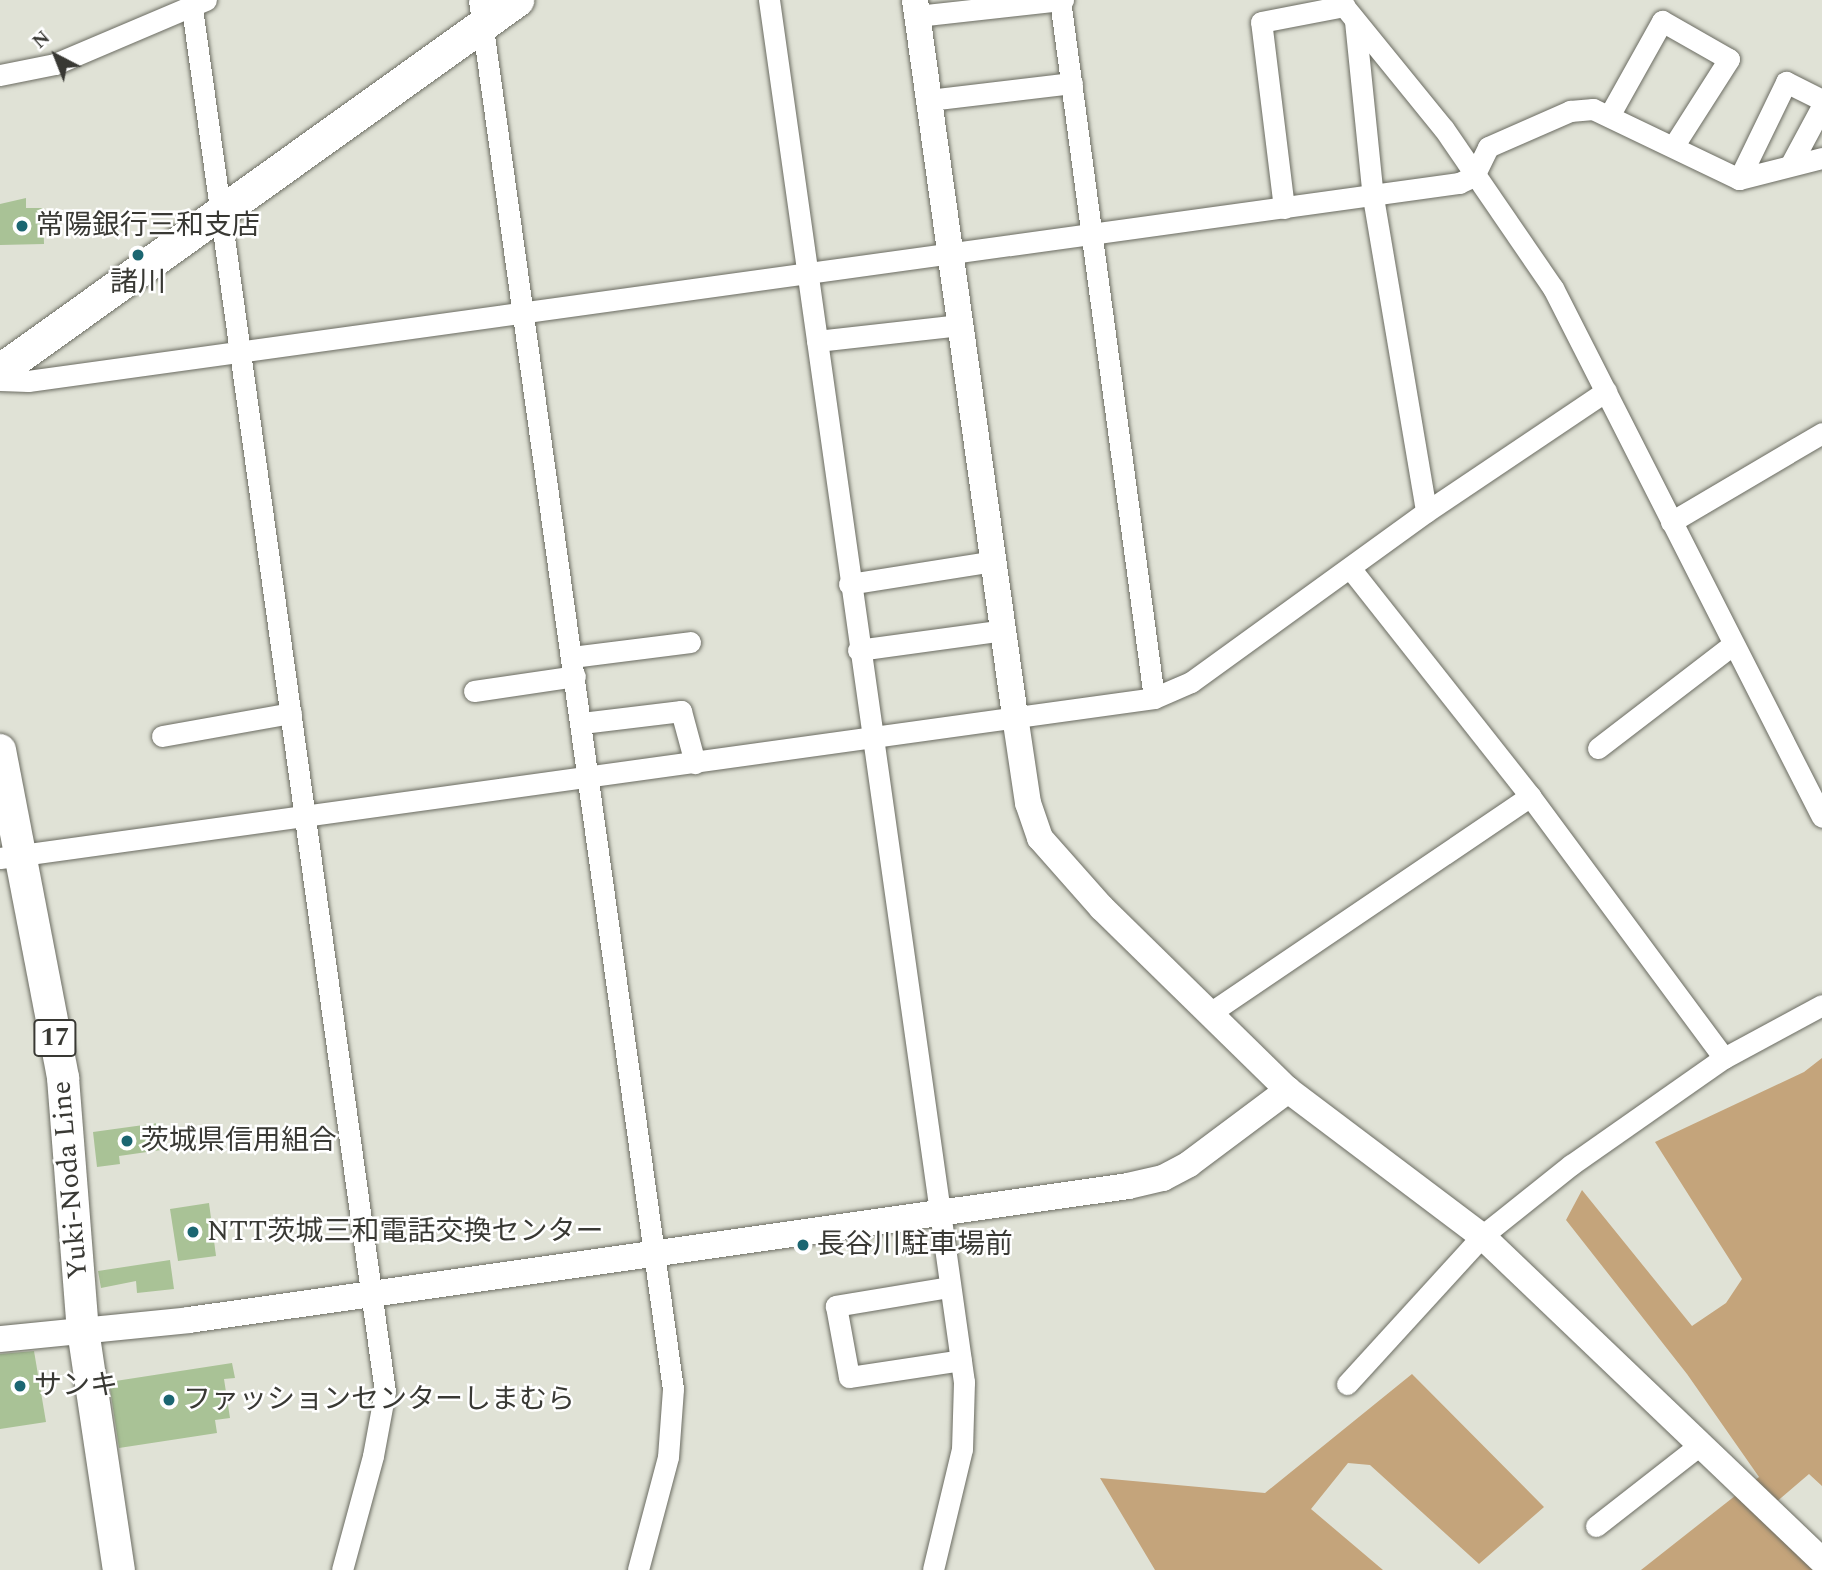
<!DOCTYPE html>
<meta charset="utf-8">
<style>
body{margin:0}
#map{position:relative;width:1822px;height:1570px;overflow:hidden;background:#e0e2d6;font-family:Spectral,"Noto Sans JP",serif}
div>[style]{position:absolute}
.forest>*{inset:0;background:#c4a47b}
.building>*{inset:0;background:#a9c296}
.roads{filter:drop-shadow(0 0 2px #6b6c62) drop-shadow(0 0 2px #6b6c62)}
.minor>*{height:21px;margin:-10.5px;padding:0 10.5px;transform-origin:10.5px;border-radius:10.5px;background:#fff}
.tertiary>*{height:26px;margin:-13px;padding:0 13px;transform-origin:13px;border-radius:13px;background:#fff}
.primary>*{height:32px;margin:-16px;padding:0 16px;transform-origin:16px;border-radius:16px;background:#fff}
.trunk>*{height:33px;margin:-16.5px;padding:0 16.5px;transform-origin:16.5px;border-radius:16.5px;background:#fff}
.dots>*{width:19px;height:19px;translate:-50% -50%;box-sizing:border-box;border:4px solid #fff;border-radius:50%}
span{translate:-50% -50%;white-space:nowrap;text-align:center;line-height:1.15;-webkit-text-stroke:5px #fff;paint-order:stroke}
.shield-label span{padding:2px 5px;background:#fff;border:2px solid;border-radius:5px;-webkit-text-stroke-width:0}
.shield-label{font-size:26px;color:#393934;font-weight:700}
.poi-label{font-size:28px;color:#393934}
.left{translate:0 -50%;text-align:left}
.street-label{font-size:28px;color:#393934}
.north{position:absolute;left:21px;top:21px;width:70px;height:70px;-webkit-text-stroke:5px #fff;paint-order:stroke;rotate:318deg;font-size:19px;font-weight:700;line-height:28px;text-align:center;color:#393934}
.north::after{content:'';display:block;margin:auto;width:24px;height:32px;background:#393934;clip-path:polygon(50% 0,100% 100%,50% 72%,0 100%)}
</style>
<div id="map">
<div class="forest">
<i style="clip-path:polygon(1822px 1058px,1822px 1486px,1809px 1474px,1768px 1509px,1822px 1570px,1641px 1570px,1759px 1477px,1687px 1374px,1566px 1220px,1582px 1190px,1692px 1326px,1726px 1303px,1742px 1279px,1655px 1142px,1804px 1072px)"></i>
<i style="clip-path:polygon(1412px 1374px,1544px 1507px,1479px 1564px,1370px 1465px,1348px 1463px,1311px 1509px,1383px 1570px,1155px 1570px,1100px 1478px,1265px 1493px)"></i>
</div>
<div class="building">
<i style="clip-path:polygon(26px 198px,26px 208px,43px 208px,44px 244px,0 245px,0 204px)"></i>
<i style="clip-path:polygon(158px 1123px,161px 1150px,119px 1156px,120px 1164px,97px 1167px,93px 1132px)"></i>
<i style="clip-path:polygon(209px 1203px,216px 1256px,178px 1261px,170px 1209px)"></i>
<i style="clip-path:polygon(170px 1260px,174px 1289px,137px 1293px,136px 1281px,101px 1288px,98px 1271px)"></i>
<i style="clip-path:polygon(34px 1351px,46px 1422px,0 1429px,0 1354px)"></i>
<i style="clip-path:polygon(232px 1363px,235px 1378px,224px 1379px,230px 1418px,215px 1420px,217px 1433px,119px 1448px,109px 1382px)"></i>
</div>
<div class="roads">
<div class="minor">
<i style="left:479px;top:0;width:1402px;rotate:82.05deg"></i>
<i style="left:673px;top:1389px;width:68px;rotate:94.2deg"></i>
<i style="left:668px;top:1457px;width:117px;rotate:104.9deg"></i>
<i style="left:769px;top:0;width:1396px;rotate:81.97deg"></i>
<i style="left:964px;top:1382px;width:67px;rotate:91.7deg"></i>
<i style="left:962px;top:1449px;width:124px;rotate:103.5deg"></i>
<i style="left:1060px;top:0;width:704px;rotate:82.33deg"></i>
<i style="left:1339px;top:0;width:166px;rotate:50.9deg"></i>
<i style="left:1444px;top:129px;width:193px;rotate:55.6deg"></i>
<i style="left:1553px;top:288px;width:593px;rotate:63.05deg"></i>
<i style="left:192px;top:8px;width:1396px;rotate:82.06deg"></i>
<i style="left:385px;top:1391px;width:66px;rotate:100.5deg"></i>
<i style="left:373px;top:1456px;width:118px;rotate:105.2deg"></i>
<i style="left:917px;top:16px;width:147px;rotate:-6.3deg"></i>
<i style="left:1355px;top:21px;width:177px;rotate:84.2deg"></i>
<i style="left:1373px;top:197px;width:319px;rotate:80.4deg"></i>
<i style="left:0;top:75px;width:56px;rotate:-11.3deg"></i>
<i style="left:55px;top:64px;width:164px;rotate:-23deg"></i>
<i style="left:929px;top:100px;width:144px;rotate:-6.8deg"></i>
<i style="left:1609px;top:116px;width:109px;rotate:-60.8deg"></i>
<i style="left:1662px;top:21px;width:77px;rotate:29.6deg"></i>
<i style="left:1729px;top:59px;width:104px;rotate:122.5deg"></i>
<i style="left:1792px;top:162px;width:64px;rotate:-61.8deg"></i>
<i style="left:1739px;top:179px;width:108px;rotate:-64.1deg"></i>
<i style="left:1786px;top:82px;width:40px;rotate:26.6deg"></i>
<i style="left:1284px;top:208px;width:187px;rotate:-97deg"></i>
<i style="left:1261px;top:22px;width:85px;rotate:-10.9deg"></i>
<i style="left:817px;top:341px;width:144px;rotate:-6.4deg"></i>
<i style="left:0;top:380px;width:28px;rotate:2deg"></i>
<i style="left:28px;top:381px;width:1445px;rotate:-7.88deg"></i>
<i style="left:1459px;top:183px;width:17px;rotate:-25deg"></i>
<i style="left:1474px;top:176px;width:32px;rotate:-64deg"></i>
<i style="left:1488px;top:147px;width:90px;rotate:-23.7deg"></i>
<i style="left:1570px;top:111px;width:23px;rotate:-5deg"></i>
<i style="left:1593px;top:109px;width:162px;rotate:25.6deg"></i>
<i style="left:1739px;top:179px;width:86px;rotate:-14.2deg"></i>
<i style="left:1671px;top:522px;width:175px;rotate:-30.5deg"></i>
<i style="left:1350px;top:568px;width:290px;rotate:51.7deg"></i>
<i style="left:1530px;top:796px;width:326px;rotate:53.5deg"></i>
<i style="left:849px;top:584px;width:147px;rotate:-9deg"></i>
<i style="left:858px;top:650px;width:147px;rotate:-7.8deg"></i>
<i style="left:572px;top:657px;width:119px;rotate:-7.2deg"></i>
<i style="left:474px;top:691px;width:102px;rotate:-8.4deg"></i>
<i style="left:582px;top:723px;width:100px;rotate:-6.9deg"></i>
<i style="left:681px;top:711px;width:54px;rotate:74.9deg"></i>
<i style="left:162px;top:736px;width:131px;rotate:-10.1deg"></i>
<i style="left:1598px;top:748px;width:169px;rotate:-37.5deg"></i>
<i style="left:0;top:858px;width:1165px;rotate:-7.89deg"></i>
<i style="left:1154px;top:698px;width:40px;rotate:-23.4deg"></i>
<i style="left:1191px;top:682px;width:290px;rotate:-35.9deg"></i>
<i style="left:1426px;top:512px;width:217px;rotate:-33.9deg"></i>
<i style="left:1210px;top:1013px;width:387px;rotate:-34.1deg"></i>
<i style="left:949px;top:1287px;width:115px;rotate:170.5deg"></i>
<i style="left:836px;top:1306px;width:72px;rotate:79.6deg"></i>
<i style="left:849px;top:1377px;width:113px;rotate:-8.6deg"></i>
<i style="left:1347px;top:1384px;width:200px;rotate:-47.6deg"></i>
<i style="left:1482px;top:1236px;width:114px;rotate:-38.6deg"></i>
<i style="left:1571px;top:1165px;width:187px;rotate:-35deg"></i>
<i style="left:1724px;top:1058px;width:111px;rotate:-28.4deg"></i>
<i style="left:1596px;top:1526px;width:133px;rotate:-38deg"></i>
</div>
<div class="tertiary">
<i style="left:915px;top:0;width:723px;rotate:82.05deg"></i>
<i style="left:1015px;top:716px;width:88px;rotate:81.5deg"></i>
<i style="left:1028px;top:803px;width:37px;rotate:71deg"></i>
<i style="left:1040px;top:838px;width:94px;rotate:48.5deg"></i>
<i style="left:1102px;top:908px;width:260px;rotate:44.4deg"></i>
<i style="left:1288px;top:1090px;width:243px;rotate:37deg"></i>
<i style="left:1482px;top:1236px;width:470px;rotate:43.7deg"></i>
<i style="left:0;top:1339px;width:190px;rotate:-5.7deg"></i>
<i style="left:189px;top:1320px;width:949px;rotate:-8.12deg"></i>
<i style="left:1128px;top:1186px;width:36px;rotate:-13deg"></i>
<i style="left:1163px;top:1178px;width:30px;rotate:-28deg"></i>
<i style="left:1189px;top:1164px;width:124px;rotate:-36.8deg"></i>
</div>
<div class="primary">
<i style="left:0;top:750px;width:334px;rotate:79.1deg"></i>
<i style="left:63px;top:1078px;width:253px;rotate:85.5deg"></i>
<i style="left:83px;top:1330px;width:243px;rotate:81.5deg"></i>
</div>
<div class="trunk">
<i style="left:0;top:370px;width:636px;rotate:-35.59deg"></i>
</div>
</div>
<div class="dots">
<i style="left:22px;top:226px;background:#1b6671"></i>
<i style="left:138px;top:255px;background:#1b6671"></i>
<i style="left:127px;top:1141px;background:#1b6671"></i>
<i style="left:193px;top:1232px;background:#1b6671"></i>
<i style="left:803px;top:1245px;background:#1b6671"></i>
<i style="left:20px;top:1386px;background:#1b6671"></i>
<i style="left:169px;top:1400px;background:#1b6671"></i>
</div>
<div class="shield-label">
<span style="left:55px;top:1038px">17</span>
</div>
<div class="poi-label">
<span class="left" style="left:36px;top:226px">常陽銀行三和支店</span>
<span style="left:138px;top:283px">諸川</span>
<span class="left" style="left:141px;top:1141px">茨城県信用組合</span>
<span class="left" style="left:207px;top:1232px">NTT茨城三和電話交換センター</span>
<span class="left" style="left:817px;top:1245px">長谷川駐車場前</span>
<span class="left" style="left:34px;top:1386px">サンキ</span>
<span class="left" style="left:183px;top:1400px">ファッションセンターしまむら</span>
</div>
<div class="street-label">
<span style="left:70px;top:1180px;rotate:-95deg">Yuki-Noda Line</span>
</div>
<div class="north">N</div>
</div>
